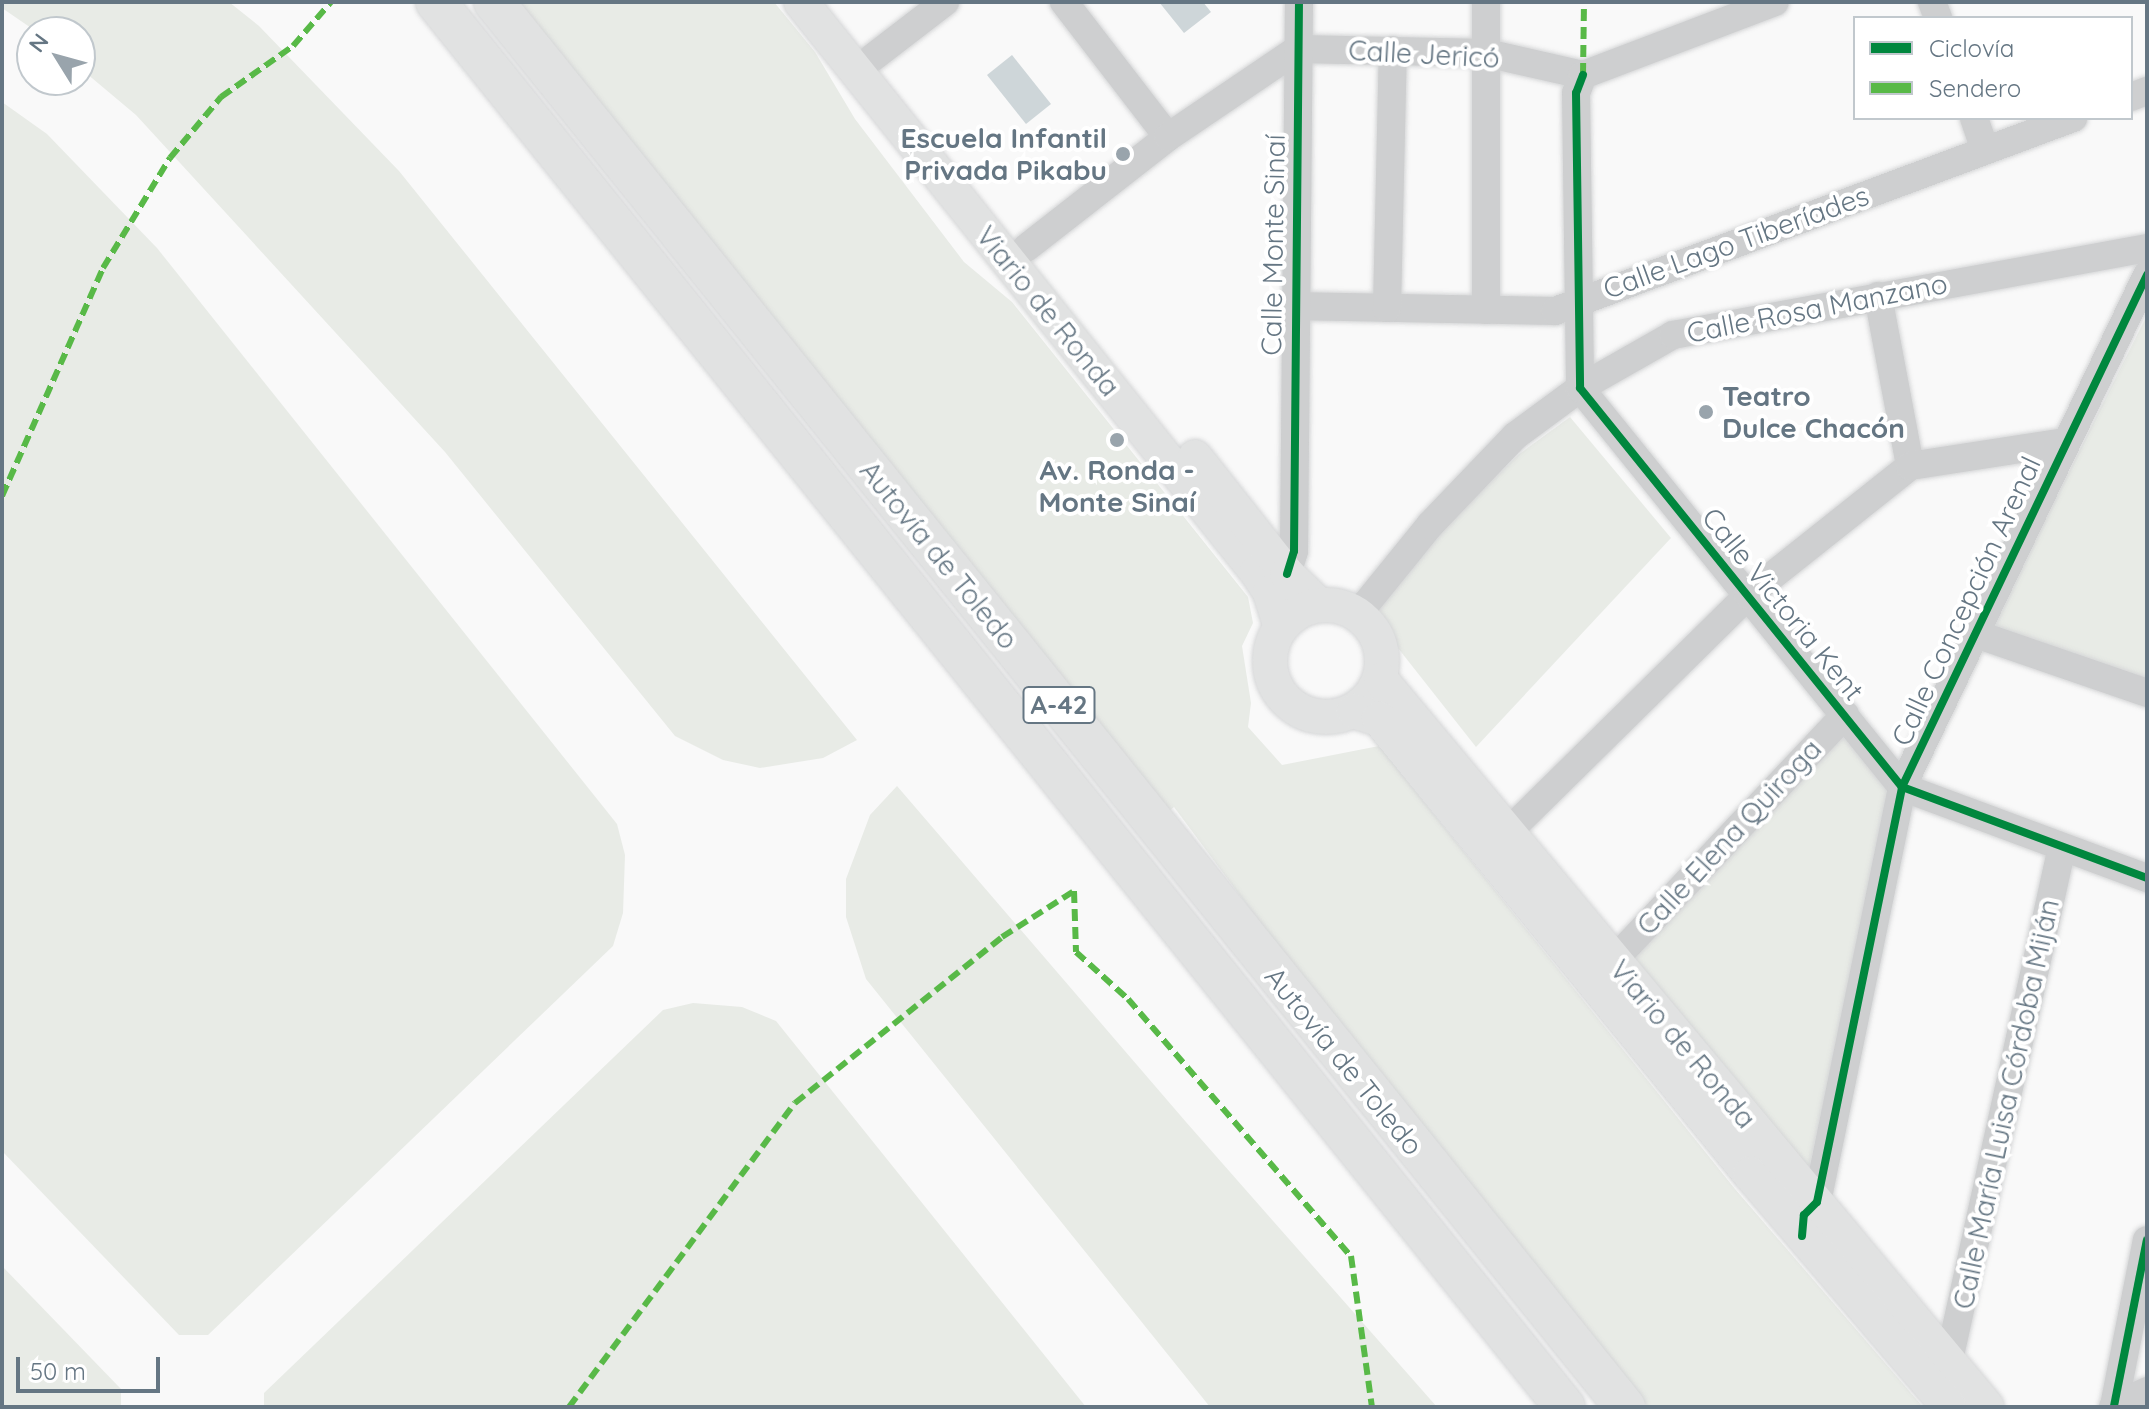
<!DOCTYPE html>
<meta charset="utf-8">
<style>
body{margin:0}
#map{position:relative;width:2149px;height:1409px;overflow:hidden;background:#f9f9f9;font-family:Quicksand,sans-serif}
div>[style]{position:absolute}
.green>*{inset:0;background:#e8ebe6}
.water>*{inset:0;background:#ced6d9}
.roads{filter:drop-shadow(0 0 2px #d5d6d7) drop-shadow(0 0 2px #d5d6d7)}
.minor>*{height:28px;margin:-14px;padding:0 14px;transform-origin:14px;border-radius:14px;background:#cecfd0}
.major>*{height:34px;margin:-17px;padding:0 17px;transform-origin:17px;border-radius:17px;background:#e1e2e2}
.major>.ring{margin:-17px;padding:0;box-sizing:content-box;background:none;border:34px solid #e1e2e2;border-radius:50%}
.highway>*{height:40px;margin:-20px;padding:0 20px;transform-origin:20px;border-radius:20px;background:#e1e2e2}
.quiet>*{height:6px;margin-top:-3px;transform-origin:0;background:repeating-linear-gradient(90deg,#58b947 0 12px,transparent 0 18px)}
.cycleway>*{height:8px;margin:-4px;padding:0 4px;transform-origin:4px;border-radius:4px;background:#00873e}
.dots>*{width:22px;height:22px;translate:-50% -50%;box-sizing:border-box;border:4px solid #fff;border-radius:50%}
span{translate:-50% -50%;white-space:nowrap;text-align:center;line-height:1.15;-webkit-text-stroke:8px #fff;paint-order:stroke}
.shield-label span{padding:2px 6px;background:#fff;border:2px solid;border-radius:6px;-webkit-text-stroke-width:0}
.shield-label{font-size:26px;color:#657683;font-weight:700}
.street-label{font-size:28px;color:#657683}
.poi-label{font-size:28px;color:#657683;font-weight:700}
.right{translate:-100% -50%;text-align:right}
.left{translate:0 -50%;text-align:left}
.frame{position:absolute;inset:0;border:4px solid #657683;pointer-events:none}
.legend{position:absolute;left:1853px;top:16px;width:280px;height:104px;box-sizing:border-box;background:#fff;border:2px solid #c1c8cd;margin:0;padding:10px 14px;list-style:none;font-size:24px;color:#657683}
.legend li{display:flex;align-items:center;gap:16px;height:40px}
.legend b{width:40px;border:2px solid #c1c8cd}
.north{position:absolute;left:16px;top:16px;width:80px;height:80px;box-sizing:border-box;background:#fff;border:2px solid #c1c8cd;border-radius:50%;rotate:307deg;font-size:22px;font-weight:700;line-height:32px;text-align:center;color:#657683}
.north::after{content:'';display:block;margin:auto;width:28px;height:36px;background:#99a4ac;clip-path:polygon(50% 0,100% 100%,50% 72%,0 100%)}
.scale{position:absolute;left:16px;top:1357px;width:144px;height:36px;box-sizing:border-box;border:4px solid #657683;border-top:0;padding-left:10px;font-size:24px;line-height:28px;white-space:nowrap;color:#657683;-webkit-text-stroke:6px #fff;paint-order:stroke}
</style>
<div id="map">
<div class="green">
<i style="clip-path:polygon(2px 2px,229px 2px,259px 26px,399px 171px,857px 740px,823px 758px,760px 768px,723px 760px,675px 736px,445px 452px,136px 115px,80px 68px,80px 32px,37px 32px,2px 8px)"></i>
<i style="clip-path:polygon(515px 2px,774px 2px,815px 52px,855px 119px,964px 262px,1012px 302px,1248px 597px,1253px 623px,1242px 646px,1251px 703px,1248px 727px,1282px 765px,1379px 746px,1735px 1189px,1923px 1407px,1648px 1407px,1323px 1007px,1174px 807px,1154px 823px)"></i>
<i style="clip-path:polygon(2px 102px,47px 134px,157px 248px,617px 824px,625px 855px,623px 913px,613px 946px,208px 1335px,179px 1335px,2px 1151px)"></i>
<i style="clip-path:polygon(2147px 315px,2147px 681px,1991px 628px)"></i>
<i style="clip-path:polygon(1570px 417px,1671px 538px,1476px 747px,1394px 643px,1378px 608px,1458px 514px,1518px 455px)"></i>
<i style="clip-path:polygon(1846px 723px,1893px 789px,1802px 1200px,1618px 967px)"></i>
<i style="clip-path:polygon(897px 786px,1186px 1122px,1437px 1407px,1210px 1407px,866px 979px,846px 917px,846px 879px,870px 815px)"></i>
<i style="clip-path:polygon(693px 1003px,742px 1007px,776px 1021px,1086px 1407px,264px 1407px,264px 1393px,663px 1010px)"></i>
<i style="clip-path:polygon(2px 1266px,121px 1389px,121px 1407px,2px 1407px)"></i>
</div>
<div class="water">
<i style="clip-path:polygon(1159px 2px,1203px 2px,1211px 12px,1184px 33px)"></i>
<i style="clip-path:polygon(1012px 55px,1051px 104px,1026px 124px,987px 75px)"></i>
</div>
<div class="roads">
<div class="minor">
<i style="left:1064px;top:2px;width:170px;rotate:52.4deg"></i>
<i style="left:1932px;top:2px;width:17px;rotate:69deg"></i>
<i style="left:872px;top:58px;width:92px;rotate:-37.5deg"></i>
<i style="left:1583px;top:75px;width:19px;rotate:111deg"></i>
<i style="left:1576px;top:93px;width:295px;rotate:89.2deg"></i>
<i style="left:1580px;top:388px;width:513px;rotate:51.1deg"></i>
<i style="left:1902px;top:787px;width:261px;rotate:20.4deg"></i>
<i style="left:2131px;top:97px;width:17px;rotate:-21deg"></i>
<i style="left:1974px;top:118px;width:34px;rotate:71deg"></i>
<i style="left:1026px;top:248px;width:180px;rotate:-38deg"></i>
<i style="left:1168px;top:137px;width:157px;rotate:-34.1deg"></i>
<i style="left:1298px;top:49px;width:188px;rotate:1.2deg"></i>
<i style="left:1486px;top:53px;width:99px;rotate:12.8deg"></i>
<i style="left:1583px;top:75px;width:205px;rotate:-20.8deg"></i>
<i style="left:1878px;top:296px;width:173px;rotate:79.3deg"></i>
<i style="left:1293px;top:306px;width:262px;rotate:1.1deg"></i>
<i style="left:1555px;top:311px;width:553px;rotate:-20.43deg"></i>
<i style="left:1387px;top:308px;width:258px;rotate:-88.7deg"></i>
<i style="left:1486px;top:310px;width:308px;rotate:-90deg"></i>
<i style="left:1287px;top:574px;width:24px;rotate:-73deg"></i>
<i style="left:1294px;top:551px;width:549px;rotate:-89.48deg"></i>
<i style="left:1352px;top:612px;width:16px;rotate:-30deg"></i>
<i style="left:1366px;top:604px;width:102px;rotate:-51deg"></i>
<i style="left:1430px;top:525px;width:123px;rotate:-46.3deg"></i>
<i style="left:1515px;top:436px;width:81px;rotate:-36.4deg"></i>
<i style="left:1580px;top:388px;width:107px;rotate:-29.7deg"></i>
<i style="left:1673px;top:335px;width:482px;rotate:-10.4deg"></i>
<i style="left:1976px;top:634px;width:181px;rotate:19deg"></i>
<i style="left:1510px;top:830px;width:334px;rotate:-44.6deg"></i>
<i style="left:1748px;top:595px;width:207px;rotate:-38.5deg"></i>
<i style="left:1910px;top:466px;width:157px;rotate:-8.8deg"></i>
<i style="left:1614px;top:960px;width:337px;rotate:-46.7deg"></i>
<i style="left:1808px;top:1211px;width:13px;rotate:-45deg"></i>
<i style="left:1817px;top:1202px;width:424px;rotate:-78.4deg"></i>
<i style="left:1902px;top:787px;width:568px;rotate:-64.43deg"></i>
<i style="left:1949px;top:1360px;width:525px;rotate:-77.58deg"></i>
<i style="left:2114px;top:1406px;width:169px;rotate:-78.8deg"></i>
<i style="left:2113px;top:1407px;width:38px;rotate:-25deg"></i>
</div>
<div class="major">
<i style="left:801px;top:2px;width:730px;rotate:51.34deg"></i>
<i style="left:1257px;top:572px;width:24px;rotate:57deg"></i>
<i style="left:1270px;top:592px;width:37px;rotate:73deg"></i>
<i style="left:1195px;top:457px;width:149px;rotate:51.8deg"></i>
<i style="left:1287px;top:574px;width:43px;rotate:44.1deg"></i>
<i class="ring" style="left:1270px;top:605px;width:78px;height:78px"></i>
<i style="left:1381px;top:680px;width:946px;rotate:50.19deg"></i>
<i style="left:1354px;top:711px;width:26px;rotate:18deg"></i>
<i style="left:1379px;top:719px;width:587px;rotate:50.81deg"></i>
<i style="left:1750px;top:1174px;width:306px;rotate:49.5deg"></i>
</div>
<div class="highway">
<i style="left:436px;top:2px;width:1802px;rotate:51.22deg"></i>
<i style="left:494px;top:2px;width:1804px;rotate:51.17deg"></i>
</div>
</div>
<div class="quiet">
<i style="left:1583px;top:75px;width:73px;rotate:-89.2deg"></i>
<i style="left:2px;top:496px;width:249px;rotate:-66.1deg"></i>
<i style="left:103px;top:268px;width:129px;rotate:-58.7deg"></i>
<i style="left:170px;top:158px;width:80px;rotate:-50.1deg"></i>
<i style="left:221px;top:97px;width:88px;rotate:-35.3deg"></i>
<i style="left:293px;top:46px;width:58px;rotate:-49.2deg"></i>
<i style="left:1074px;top:891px;width:61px;rotate:88.1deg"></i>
<i style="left:1076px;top:952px;width:70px;rotate:42.1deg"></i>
<i style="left:1128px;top:999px;width:340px;rotate:49.1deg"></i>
<i style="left:1351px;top:1256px;width:152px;rotate:82.1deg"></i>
<i style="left:569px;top:1407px;width:379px;rotate:-53.4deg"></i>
<i style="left:795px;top:1103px;width:265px;rotate:-38.7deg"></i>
<i style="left:1002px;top:937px;width:85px;rotate:-32.6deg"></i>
</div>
<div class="cycleway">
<i style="left:1583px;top:75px;width:19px;rotate:111deg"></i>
<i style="left:1576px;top:93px;width:295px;rotate:89.2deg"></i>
<i style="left:1580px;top:388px;width:513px;rotate:51.1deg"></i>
<i style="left:1902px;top:787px;width:261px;rotate:20.4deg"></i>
<i style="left:1287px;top:574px;width:24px;rotate:-73deg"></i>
<i style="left:1294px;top:551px;width:549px;rotate:-89.48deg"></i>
<i style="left:1802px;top:1236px;width:21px;rotate:-85deg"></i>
<i style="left:1804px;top:1215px;width:18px;rotate:-45deg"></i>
<i style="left:1817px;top:1202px;width:424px;rotate:-78.4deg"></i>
<i style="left:1902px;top:787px;width:568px;rotate:-64.43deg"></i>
<i style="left:2114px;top:1406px;width:169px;rotate:-78.8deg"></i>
</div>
<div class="dots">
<i style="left:1123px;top:154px;background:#99a4ac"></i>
<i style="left:1706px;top:412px;background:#99a4ac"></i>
<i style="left:1117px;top:440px;background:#99a4ac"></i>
</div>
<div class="shield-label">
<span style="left:1059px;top:705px">A-42</span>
</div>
<div class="street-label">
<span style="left:1424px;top:54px;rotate:3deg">Calle Jericó</span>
<span style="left:1736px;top:242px;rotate:-20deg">Calle Lago Tiberíades</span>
<span style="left:1273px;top:245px;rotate:-89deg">Calle Monte Sinaí</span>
<span style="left:1817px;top:308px;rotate:-11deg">Calle Rosa Manzano</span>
<span style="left:1048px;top:311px;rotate:51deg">Viario de Ronda</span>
<span style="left:939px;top:555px;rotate:51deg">Autovía de Toledo</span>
<span style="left:1966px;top:601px;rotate:-65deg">Calle Concepción Arenal</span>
<span style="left:1783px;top:604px;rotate:51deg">Calle Victoria Kent</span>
<span style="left:1729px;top:837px;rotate:-47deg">Calle Elena Quiroga</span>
<span style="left:1683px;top:1044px;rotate:50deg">Viario de Ronda</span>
<span style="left:1344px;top:1061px;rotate:51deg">Autovía de Toledo</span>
<span style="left:2006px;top:1104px;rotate:-78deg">Calle María Luisa Córdoba Miján</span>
</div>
<div class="poi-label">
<span class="right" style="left:1107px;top:154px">Escuela Infantil<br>Privada Pikabu</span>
<span class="left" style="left:1722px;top:412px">Teatro<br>Dulce Chacón</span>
<span style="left:1117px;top:486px">Av. Ronda -<br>Monte Sinaí</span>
</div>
<div class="frame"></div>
<ul class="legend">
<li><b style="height:10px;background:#00873e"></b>Ciclovía</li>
<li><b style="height:10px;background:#58b947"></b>Sendero</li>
</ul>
<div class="north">N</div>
<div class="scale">50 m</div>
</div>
